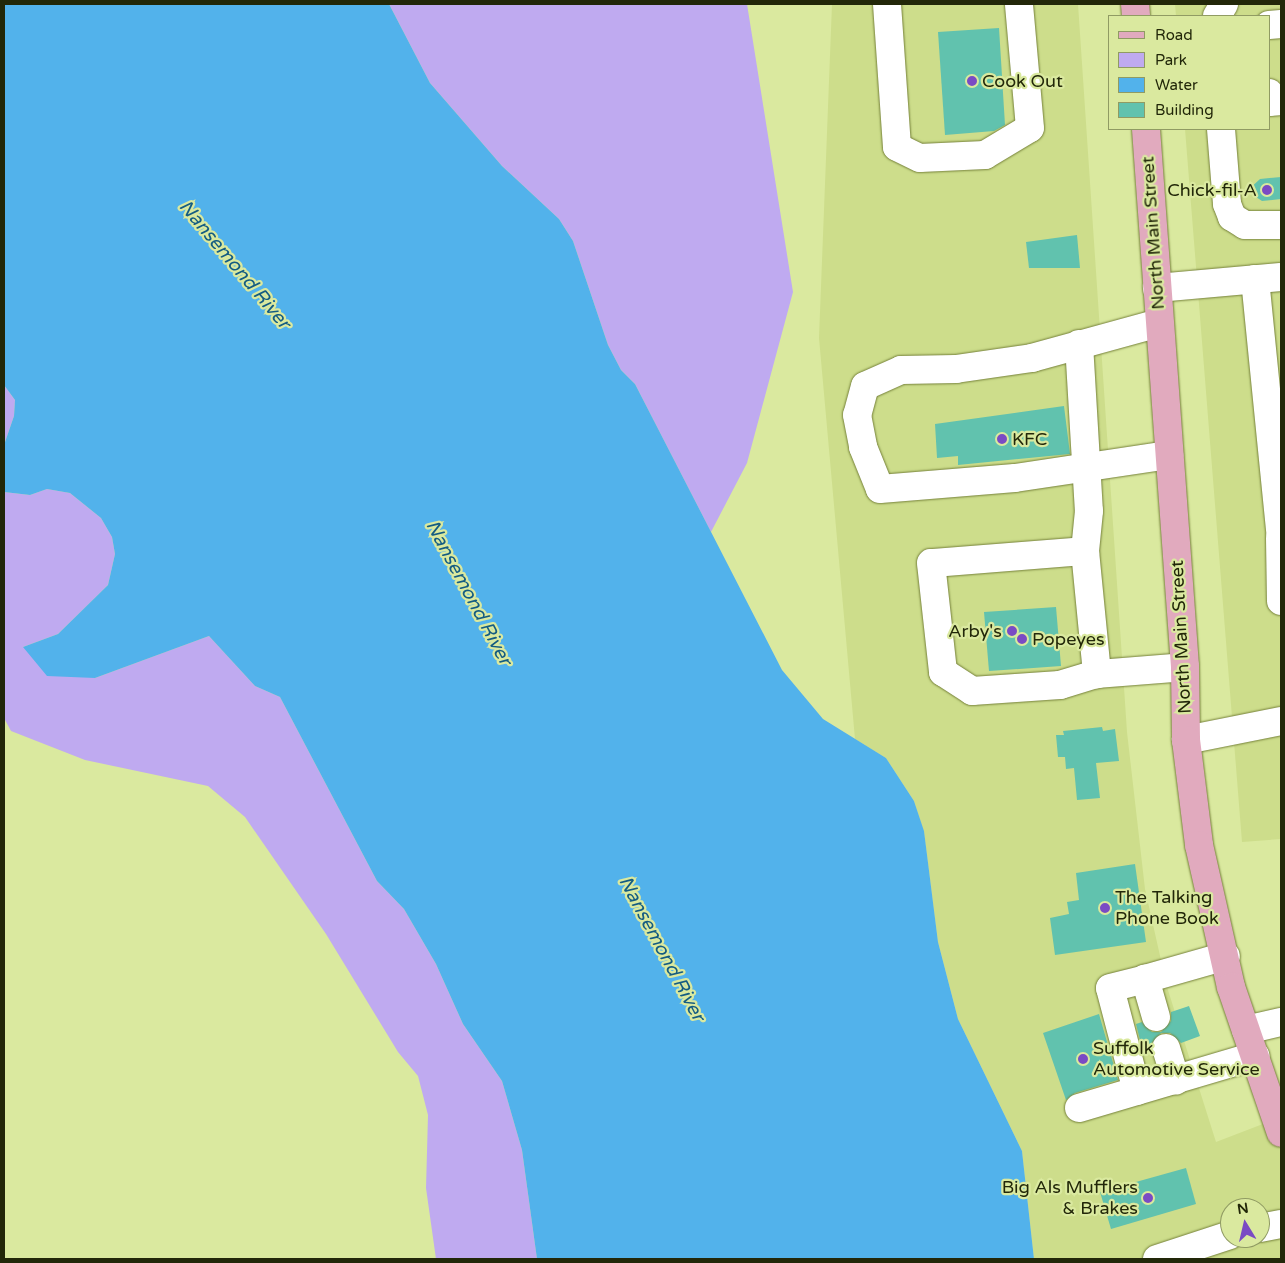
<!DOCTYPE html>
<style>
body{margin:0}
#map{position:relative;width:1285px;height:1263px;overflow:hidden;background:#dae99f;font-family:"Varela Round",sans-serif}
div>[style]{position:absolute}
.built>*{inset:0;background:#cddd8b}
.green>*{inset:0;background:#bfaaf0}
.water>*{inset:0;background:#52b2eb}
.building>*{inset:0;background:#61c2ae}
.roads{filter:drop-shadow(0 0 1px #75813a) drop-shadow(0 0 1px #75813a)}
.minor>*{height:28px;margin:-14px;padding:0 14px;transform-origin:14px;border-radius:14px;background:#fff}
.major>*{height:28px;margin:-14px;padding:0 14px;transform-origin:14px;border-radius:14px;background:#e1aabe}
.dots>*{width:14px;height:14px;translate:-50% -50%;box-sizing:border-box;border:2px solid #dae99f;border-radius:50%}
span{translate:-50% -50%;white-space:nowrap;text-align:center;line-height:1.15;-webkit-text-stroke:4.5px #dae99f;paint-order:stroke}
.poi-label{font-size:18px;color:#222709}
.left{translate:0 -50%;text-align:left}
.right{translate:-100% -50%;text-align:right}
.street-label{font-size:18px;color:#222709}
.water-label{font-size:19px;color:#145c82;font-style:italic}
.frame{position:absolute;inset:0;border:5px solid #222709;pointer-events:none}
.legend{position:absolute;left:1108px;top:15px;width:162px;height:115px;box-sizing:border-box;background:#dae99f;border:1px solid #909b63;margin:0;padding:6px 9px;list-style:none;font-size:15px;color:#222709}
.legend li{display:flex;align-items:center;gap:10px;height:25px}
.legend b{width:25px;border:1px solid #909b63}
.north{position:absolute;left:1220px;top:1198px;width:50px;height:50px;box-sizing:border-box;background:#dae99f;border:1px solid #909b63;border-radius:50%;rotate:351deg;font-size:14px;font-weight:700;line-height:20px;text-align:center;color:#222709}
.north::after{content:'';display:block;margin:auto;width:18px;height:22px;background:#7a4bc4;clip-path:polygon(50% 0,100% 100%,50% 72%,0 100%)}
</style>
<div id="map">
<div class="built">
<i style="clip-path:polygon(evenodd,832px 4px,1078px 4px,1127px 732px,1145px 889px,1167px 987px,1216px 1142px,1281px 1117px,1281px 1259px,1034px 1259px,1022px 1151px,958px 1019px,938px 942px,924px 832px,914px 801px,886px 758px,855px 739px,819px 338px,832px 4px,1230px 1208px,1260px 1208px,1260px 1238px,1230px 1238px,1230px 1208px)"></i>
<i style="clip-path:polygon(1175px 4px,1281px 4px,1281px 839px,1242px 842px,1185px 129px,1269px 129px,1269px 16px,1176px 16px)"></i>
</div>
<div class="green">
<i style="clip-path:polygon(389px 4px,747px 4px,793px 292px,747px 463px,711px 532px,635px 384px,621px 370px,608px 345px,573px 241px,559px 219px,502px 166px,430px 83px)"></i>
<i style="clip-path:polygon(4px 385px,15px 400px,14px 416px,4px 445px)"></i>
<i style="clip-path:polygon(47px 489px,70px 493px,101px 518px,112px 537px,115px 554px,108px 585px,58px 634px,23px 647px,95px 678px,209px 636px,255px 686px,280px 697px,377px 881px,404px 909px,436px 964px,463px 1024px,502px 1081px,522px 1150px,537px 1259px,436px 1259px,426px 1188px,428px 1115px,418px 1076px,398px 1052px,326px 934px,245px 817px,208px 786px,85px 760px,11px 731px,4px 718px,4px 492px,30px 495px)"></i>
</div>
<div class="water">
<i style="clip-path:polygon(4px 4px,389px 4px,430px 83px,502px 166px,559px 219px,573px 241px,608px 345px,621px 370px,635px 384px,782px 670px,823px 719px,886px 758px,914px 801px,924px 831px,938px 942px,958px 1019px,1022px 1151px,1034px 1259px,537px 1259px,522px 1150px,502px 1081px,463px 1024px,436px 964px,404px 909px,377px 881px,280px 697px,255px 686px,209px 636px,95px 678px,47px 676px,23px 647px,58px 634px,108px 585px,115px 554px,112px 537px,101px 518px,70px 493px,47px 489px,30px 495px,4px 492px,4px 445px,14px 416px,15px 400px,4px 385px)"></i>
</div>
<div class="building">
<i style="clip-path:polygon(999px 28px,1005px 125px,994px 131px,945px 135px,938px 32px)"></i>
<i style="clip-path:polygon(1281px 177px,1281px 199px,1262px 201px,1247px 191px,1260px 179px)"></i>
<i style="clip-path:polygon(1077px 235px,1080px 268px,1029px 268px,1026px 242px)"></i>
<i style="clip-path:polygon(1064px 406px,1070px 454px,958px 465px,958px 456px,937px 458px,935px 424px)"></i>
<i style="clip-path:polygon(1056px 607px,1061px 666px,989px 671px,984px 612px)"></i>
<i style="clip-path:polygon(1102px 727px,1103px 731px,1115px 729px,1119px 761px,1096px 763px,1100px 798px,1077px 800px,1074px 768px,1066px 769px,1065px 757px,1058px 757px,1056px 735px,1064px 735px,1063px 731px)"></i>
<i style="clip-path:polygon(1135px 864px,1146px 942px,1055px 955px,1050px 918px,1069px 914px,1067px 902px,1079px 900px,1076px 873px)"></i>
<i style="clip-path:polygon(1189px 1006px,1200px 1036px,1181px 1043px,1170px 1033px,1161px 1033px,1151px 1044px,1151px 1053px,1144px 1056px,1136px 1024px,1142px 1022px,1152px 1032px,1161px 1032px,1171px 1021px,1171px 1012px)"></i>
<i style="clip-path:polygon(1099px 1014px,1118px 1080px,1075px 1093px,1066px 1100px,1043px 1033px)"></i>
<i style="clip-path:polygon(1186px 1168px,1196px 1204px,1111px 1229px,1100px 1192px)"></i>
</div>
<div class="roads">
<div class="minor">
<i style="left:887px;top:4px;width:143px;rotate:86deg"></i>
<i style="left:897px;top:147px;width:25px;rotate:26deg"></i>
<i style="left:920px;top:158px;width:65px;rotate:-2.6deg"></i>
<i style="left:985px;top:155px;width:52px;rotate:-31deg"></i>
<i style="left:1030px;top:128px;width:124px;rotate:-95.1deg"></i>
<i style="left:1217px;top:16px;width:14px;rotate:-60deg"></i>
<i style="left:1269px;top:25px;width:12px;rotate:-5deg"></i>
<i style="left:1269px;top:93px;width:9px;rotate:90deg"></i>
<i style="left:1269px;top:102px;width:12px;rotate:-5deg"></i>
<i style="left:1221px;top:129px;width:75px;rotate:85.4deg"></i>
<i style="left:1227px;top:204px;width:14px;rotate:69deg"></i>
<i style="left:1232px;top:217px;width:15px;rotate:32deg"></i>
<i style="left:1245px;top:225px;width:36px"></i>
<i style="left:1255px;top:279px;width:260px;rotate:84.3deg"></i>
<i style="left:1157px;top:288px;width:124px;rotate:-5.1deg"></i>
<i style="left:1159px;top:323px;width:132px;rotate:164.6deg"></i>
<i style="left:1032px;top:358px;width:77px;rotate:171.8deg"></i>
<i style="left:956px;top:369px;width:55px;rotate:179deg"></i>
<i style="left:901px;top:370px;width:39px;rotate:156deg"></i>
<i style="left:865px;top:386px;width:30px;rotate:105deg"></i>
<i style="left:857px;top:415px;width:33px;rotate:79deg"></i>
<i style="left:863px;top:447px;width:45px;rotate:68deg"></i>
<i style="left:880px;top:489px;width:135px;rotate:-4.7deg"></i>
<i style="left:1015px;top:478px;width:156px;rotate:-8.5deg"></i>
<i style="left:1079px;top:344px;width:167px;rotate:86.6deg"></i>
<i style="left:1089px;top:511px;width:40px;rotate:95.7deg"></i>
<i style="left:1085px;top:551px;width:124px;rotate:84.4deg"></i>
<i style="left:1097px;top:674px;width:88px;rotate:-4.5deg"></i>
<i style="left:1280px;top:538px;width:63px;rotate:89.1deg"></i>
<i style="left:1085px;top:551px;width:154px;rotate:175.5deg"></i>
<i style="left:931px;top:563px;width:110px;rotate:83.7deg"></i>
<i style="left:943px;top:672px;width:35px;rotate:33deg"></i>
<i style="left:972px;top:691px;width:88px;rotate:-3.9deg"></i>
<i style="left:1060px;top:685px;width:39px;rotate:-17deg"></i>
<i style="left:1186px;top:740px;width:97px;rotate:-11.3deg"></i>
<i style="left:1156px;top:1017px;width:40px;rotate:-106deg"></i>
<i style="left:1145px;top:979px;width:84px;rotate:-15.9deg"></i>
<i style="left:1246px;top:1030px;width:36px;rotate:-13deg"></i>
<i style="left:1166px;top:1048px;width:34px;rotate:73deg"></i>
<i style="left:1137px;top:1091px;width:106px;rotate:-104.7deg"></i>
<i style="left:1110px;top:988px;width:36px;rotate:-14deg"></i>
<i style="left:1079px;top:1108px;width:184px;rotate:-16.5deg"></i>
<i style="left:1260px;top:1228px;width:21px;rotate:-11deg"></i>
<i style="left:1157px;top:1259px;width:77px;rotate:-18.2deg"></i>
</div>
<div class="major">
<i style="left:1135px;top:4px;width:12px;rotate:85deg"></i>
<i style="left:1146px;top:129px;width:539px;rotate:85.85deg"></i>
<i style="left:1185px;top:667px;width:73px;rotate:89.2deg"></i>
<i style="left:1186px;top:740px;width:106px;rotate:82.9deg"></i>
<i style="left:1199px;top:845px;width:146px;rotate:77.3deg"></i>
<i style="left:1231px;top:987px;width:154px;rotate:71.1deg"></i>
</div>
</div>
<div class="dots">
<i style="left:972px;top:81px;background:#7a4bc4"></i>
<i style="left:1267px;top:190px;background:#7a4bc4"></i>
<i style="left:1002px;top:439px;background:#7a4bc4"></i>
<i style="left:1012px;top:631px;background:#7a4bc4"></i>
<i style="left:1022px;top:639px;background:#7a4bc4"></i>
<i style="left:1105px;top:908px;background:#7a4bc4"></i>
<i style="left:1083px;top:1059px;background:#7a4bc4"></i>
<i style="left:1148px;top:1198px;background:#7a4bc4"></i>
</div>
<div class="poi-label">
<span class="left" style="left:982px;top:81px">Cook Out</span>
<span class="right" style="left:1257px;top:190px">Chick-fil-A</span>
<span class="left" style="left:1012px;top:439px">KFC</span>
<span class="right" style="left:1002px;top:631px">Arby's</span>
<span class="left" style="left:1032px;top:639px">Popeyes</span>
<span class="left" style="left:1115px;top:908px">The Talking<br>Phone Book</span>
<span class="left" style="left:1093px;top:1059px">Suffolk<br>Automotive Service</span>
<span class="right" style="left:1138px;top:1198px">Big Als Mufflers<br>&amp; Brakes</span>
</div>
<div class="street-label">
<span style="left:1153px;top:233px;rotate:-94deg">North Main Street</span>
<span style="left:1181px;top:637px;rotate:-93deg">North Main Street</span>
</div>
<div class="water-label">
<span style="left:234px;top:265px;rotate:50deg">Nansemond River</span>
<span style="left:468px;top:593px;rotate:62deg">Nansemond River</span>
<span style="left:661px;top:949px;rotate:62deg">Nansemond River</span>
</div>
<div class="frame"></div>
<ul class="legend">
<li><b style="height:6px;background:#e1aabe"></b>Road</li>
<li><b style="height:14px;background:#bfaaf0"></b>Park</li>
<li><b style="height:14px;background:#52b2eb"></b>Water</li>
<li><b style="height:14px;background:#61c2ae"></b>Building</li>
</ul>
<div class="north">N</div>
</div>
